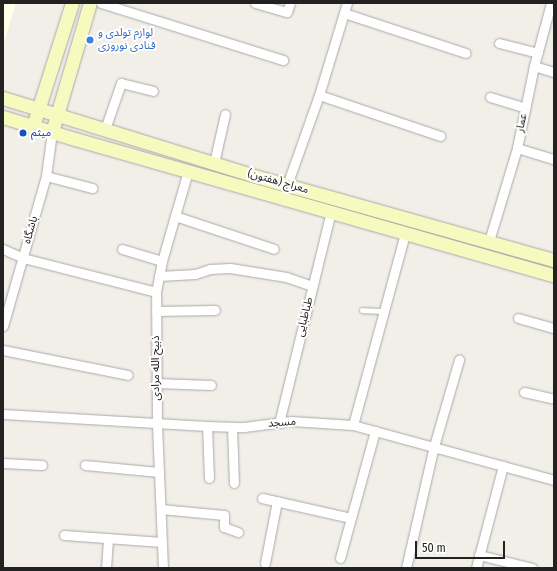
<!DOCTYPE html>
<meta charset="utf-8">
<style>
body{margin:0}
#map{position:relative;width:557px;height:571px;overflow:hidden;background:#f2efe9;font-family:"Fira Sans Condensed","Noto Sans Arabic",sans-serif}
div>[style]{position:absolute}
.education>*{inset:0;background:#ffffe5}
.roads{filter:drop-shadow(0 0 1px #a9a9a9) drop-shadow(0 0 1px #a9a9a9)}
.service>*{height:4.5px;margin:-2.25px;padding:0 2.25px;transform-origin:2.25px;border-radius:2.25px;background:#fff}
.minor>*{height:9px;margin:-4.5px;padding:0 4.5px;transform-origin:4.5px;border-radius:4.5px;background:#fff}
.secondary>*{height:13px;margin:-6.5px;padding:0 6.5px;transform-origin:6.5px;border-radius:6.5px;background:#f7fabf}
.dots>*{width:11px;height:11px;translate:-50% -50%;box-sizing:border-box;border:2px solid #fff;border-radius:50%}
span{translate:-50% -50%;white-space:nowrap;text-align:center;line-height:1.15;-webkit-text-stroke:4px #fff;paint-order:stroke}
.shop-label{font-size:11px;color:#366cbe}
.left{translate:0 -50%;text-align:left}
.street-label{font-size:11px;color:#222}
.transit-label{font-size:11px;color:#164399}
.frame{position:absolute;inset:0;border:4px solid #222;pointer-events:none}
.scale{position:absolute;left:415px;top:541px;width:90px;height:18px;box-sizing:border-box;border:2px solid #222;border-top:0;padding-left:5px;font-size:12px;line-height:14px;white-space:nowrap;color:#222;-webkit-text-stroke:3px #fff;paint-order:stroke}
</style>
<div id="map">
<div class="education">
<i style="clip-path:polygon(3px 3px,16px 3px,3px 45px)"></i>
</div>
<div class="roads">
<div class="service">
<i style="left:362px;top:310px;width:21px;rotate:3deg"></i>
</div>
<div class="minor">
<i style="left:101px;top:3px;width:191px;rotate:17.4deg"></i>
<i style="left:255px;top:3px;width:33px;rotate:16deg"></i>
<i style="left:287px;top:12px;width:9px;rotate:-72deg"></i>
<i style="left:344px;top:13px;width:128px;rotate:18.2deg"></i>
<i style="left:499px;top:43px;width:40px;rotate:14.4deg"></i>
<i style="left:534px;top:66px;width:21px;rotate:17deg"></i>
<i style="left:319px;top:95px;width:128px;rotate:18.7deg"></i>
<i style="left:490px;top:97px;width:37px;rotate:17deg"></i>
<i style="left:105px;top:129px;width:49px;rotate:-70.8deg"></i>
<i style="left:121px;top:83px;width:33px;rotate:14deg"></i>
<i style="left:517px;top:148px;width:39px;rotate:17deg"></i>
<i style="left:214px;top:163px;width:50px;rotate:-77.3deg"></i>
<i style="left:46px;top:176px;width:48px;rotate:14.6deg"></i>
<i style="left:287px;top:185px;width:96px;rotate:-70.4deg"></i>
<i style="left:319px;top:95px;width:96px;rotate:-73.1deg"></i>
<i style="left:175px;top:216px;width:104px;rotate:18.4deg"></i>
<i style="left:489px;top:241px;width:97px;rotate:-73.2deg"></i>
<i style="left:517px;top:148px;width:84px;rotate:-78.3deg"></i>
<i style="left:534px;top:66px;width:65px;rotate:-74.9deg"></i>
<i style="left:3px;top:249px;width:22px;rotate:24deg"></i>
<i style="left:23px;top:258px;width:137px;rotate:14.3deg"></i>
<i style="left:122px;top:249px;width:42px;rotate:16.7deg"></i>
<i style="left:159px;top:276px;width:36px;rotate:-3deg"></i>
<i style="left:195px;top:274px;width:16px;rotate:-18deg"></i>
<i style="left:210px;top:269px;width:20px;rotate:-3deg"></i>
<i style="left:230px;top:268px;width:57px;rotate:9.1deg"></i>
<i style="left:286px;top:277px;width:28px;rotate:19deg"></i>
<i style="left:156px;top:311px;width:59px;rotate:-1deg"></i>
<i style="left:518px;top:318px;width:37px;rotate:16deg"></i>
<i style="left:3px;top:326px;width:156px;rotate:-74deg"></i>
<i style="left:46px;top:176px;width:44px;rotate:-82.2deg"></i>
<i style="left:3px;top:350px;width:127px;rotate:11.3deg"></i>
<i style="left:156px;top:383px;width:55px;rotate:2.1deg"></i>
<i style="left:524px;top:392px;width:31px;rotate:13deg"></i>
<i style="left:3px;top:414px;width:204px;rotate:3.4deg"></i>
<i style="left:207px;top:426px;width:37px;rotate:2deg"></i>
<i style="left:244px;top:427px;width:47px;rotate:-7.3deg"></i>
<i style="left:291px;top:421px;width:62px;rotate:3.7deg"></i>
<i style="left:353px;top:425px;width:208px;rotate:15.3deg"></i>
<i style="left:279px;top:423px;width:217px;rotate:-76.2deg"></i>
<i style="left:353px;top:425px;width:199px;rotate:-74.8deg"></i>
<i style="left:207px;top:426px;width:52px;rotate:87.8deg"></i>
<i style="left:232px;top:427px;width:56px;rotate:88deg"></i>
<i style="left:3px;top:463px;width:39px;rotate:3deg"></i>
<i style="left:85px;top:465px;width:74px;rotate:5.4deg"></i>
<i style="left:262px;top:498px;width:91px;rotate:12.7deg"></i>
<i style="left:161px;top:509px;width:63px;rotate:5.4deg"></i>
<i style="left:224px;top:515px;width:12px;rotate:90deg"></i>
<i style="left:224px;top:527px;width:15px;rotate:20deg"></i>
<i style="left:64px;top:535px;width:98px;rotate:4.1deg"></i>
<i style="left:479px;top:555px;width:55px;rotate:13.8deg"></i>
<i style="left:340px;top:558px;width:132px;rotate:-74.6deg"></i>
<i style="left:265px;top:563px;width:63px;rotate:-79deg"></i>
<i style="left:106px;top:568px;width:30px;rotate:-86deg"></i>
<i style="left:163px;top:568px;width:144px;rotate:-92.4deg"></i>
<i style="left:157px;top:424px;width:132px;rotate:-90.4deg"></i>
<i style="left:156px;top:292px;width:32px;rotate:-79deg"></i>
<i style="left:162px;top:261px;width:94px;rotate:-73.9deg"></i>
<i style="left:406px;top:568px;width:125px;rotate:-77.1deg"></i>
<i style="left:434px;top:446px;width:90px;rotate:-73.8deg"></i>
<i style="left:476px;top:568px;width:106px;rotate:-75.2deg"></i>
</div>
<div class="secondary">
<i style="left:3px;top:98px;width:260px;rotate:17.2deg"></i>
<i style="left:251px;top:175px;width:315px;rotate:15.7deg"></i>
<i style="left:3px;top:117px;width:75px;rotate:17deg"></i>
<i style="left:75px;top:139px;width:498px;rotate:15.9deg"></i>
<i style="left:33px;top:126px;width:129px;rotate:-72.4deg"></i>
<i style="left:52px;top:132px;width:134px;rotate:-73.6deg"></i>
</div>
</div>
<div class="dots">
<i style="left:90px;top:40px;background:#3f7fe0"></i>
<i style="left:23px;top:133px;background:#1a4fb4"></i>
</div>
<div class="shop-label">
<span class="left" style="left:98px;top:40px">لوازم تولدی و<br>قنادی نوروزی</span>
</div>
<div class="street-label">
<span style="left:522px;top:123px;rotate:-78deg">عمار</span>
<span style="left:278px;top:182px;rotate:16deg">معراج (هفتون)</span>
<span style="left:31px;top:230px;rotate:-74deg">باشگاه</span>
<span style="left:305px;top:317px;rotate:-76deg">طباطبایی</span>
<span style="left:156px;top:368px;rotate:-90deg">ذبیح الله مرادی</span>
<span style="left:282px;top:423px;rotate:-4deg">مسجد</span>
</div>
<div class="transit-label">
<span class="left" style="left:31px;top:133px">میثم</span>
</div>
<div class="frame"></div>
<div class="scale">50 m</div>
</div>
